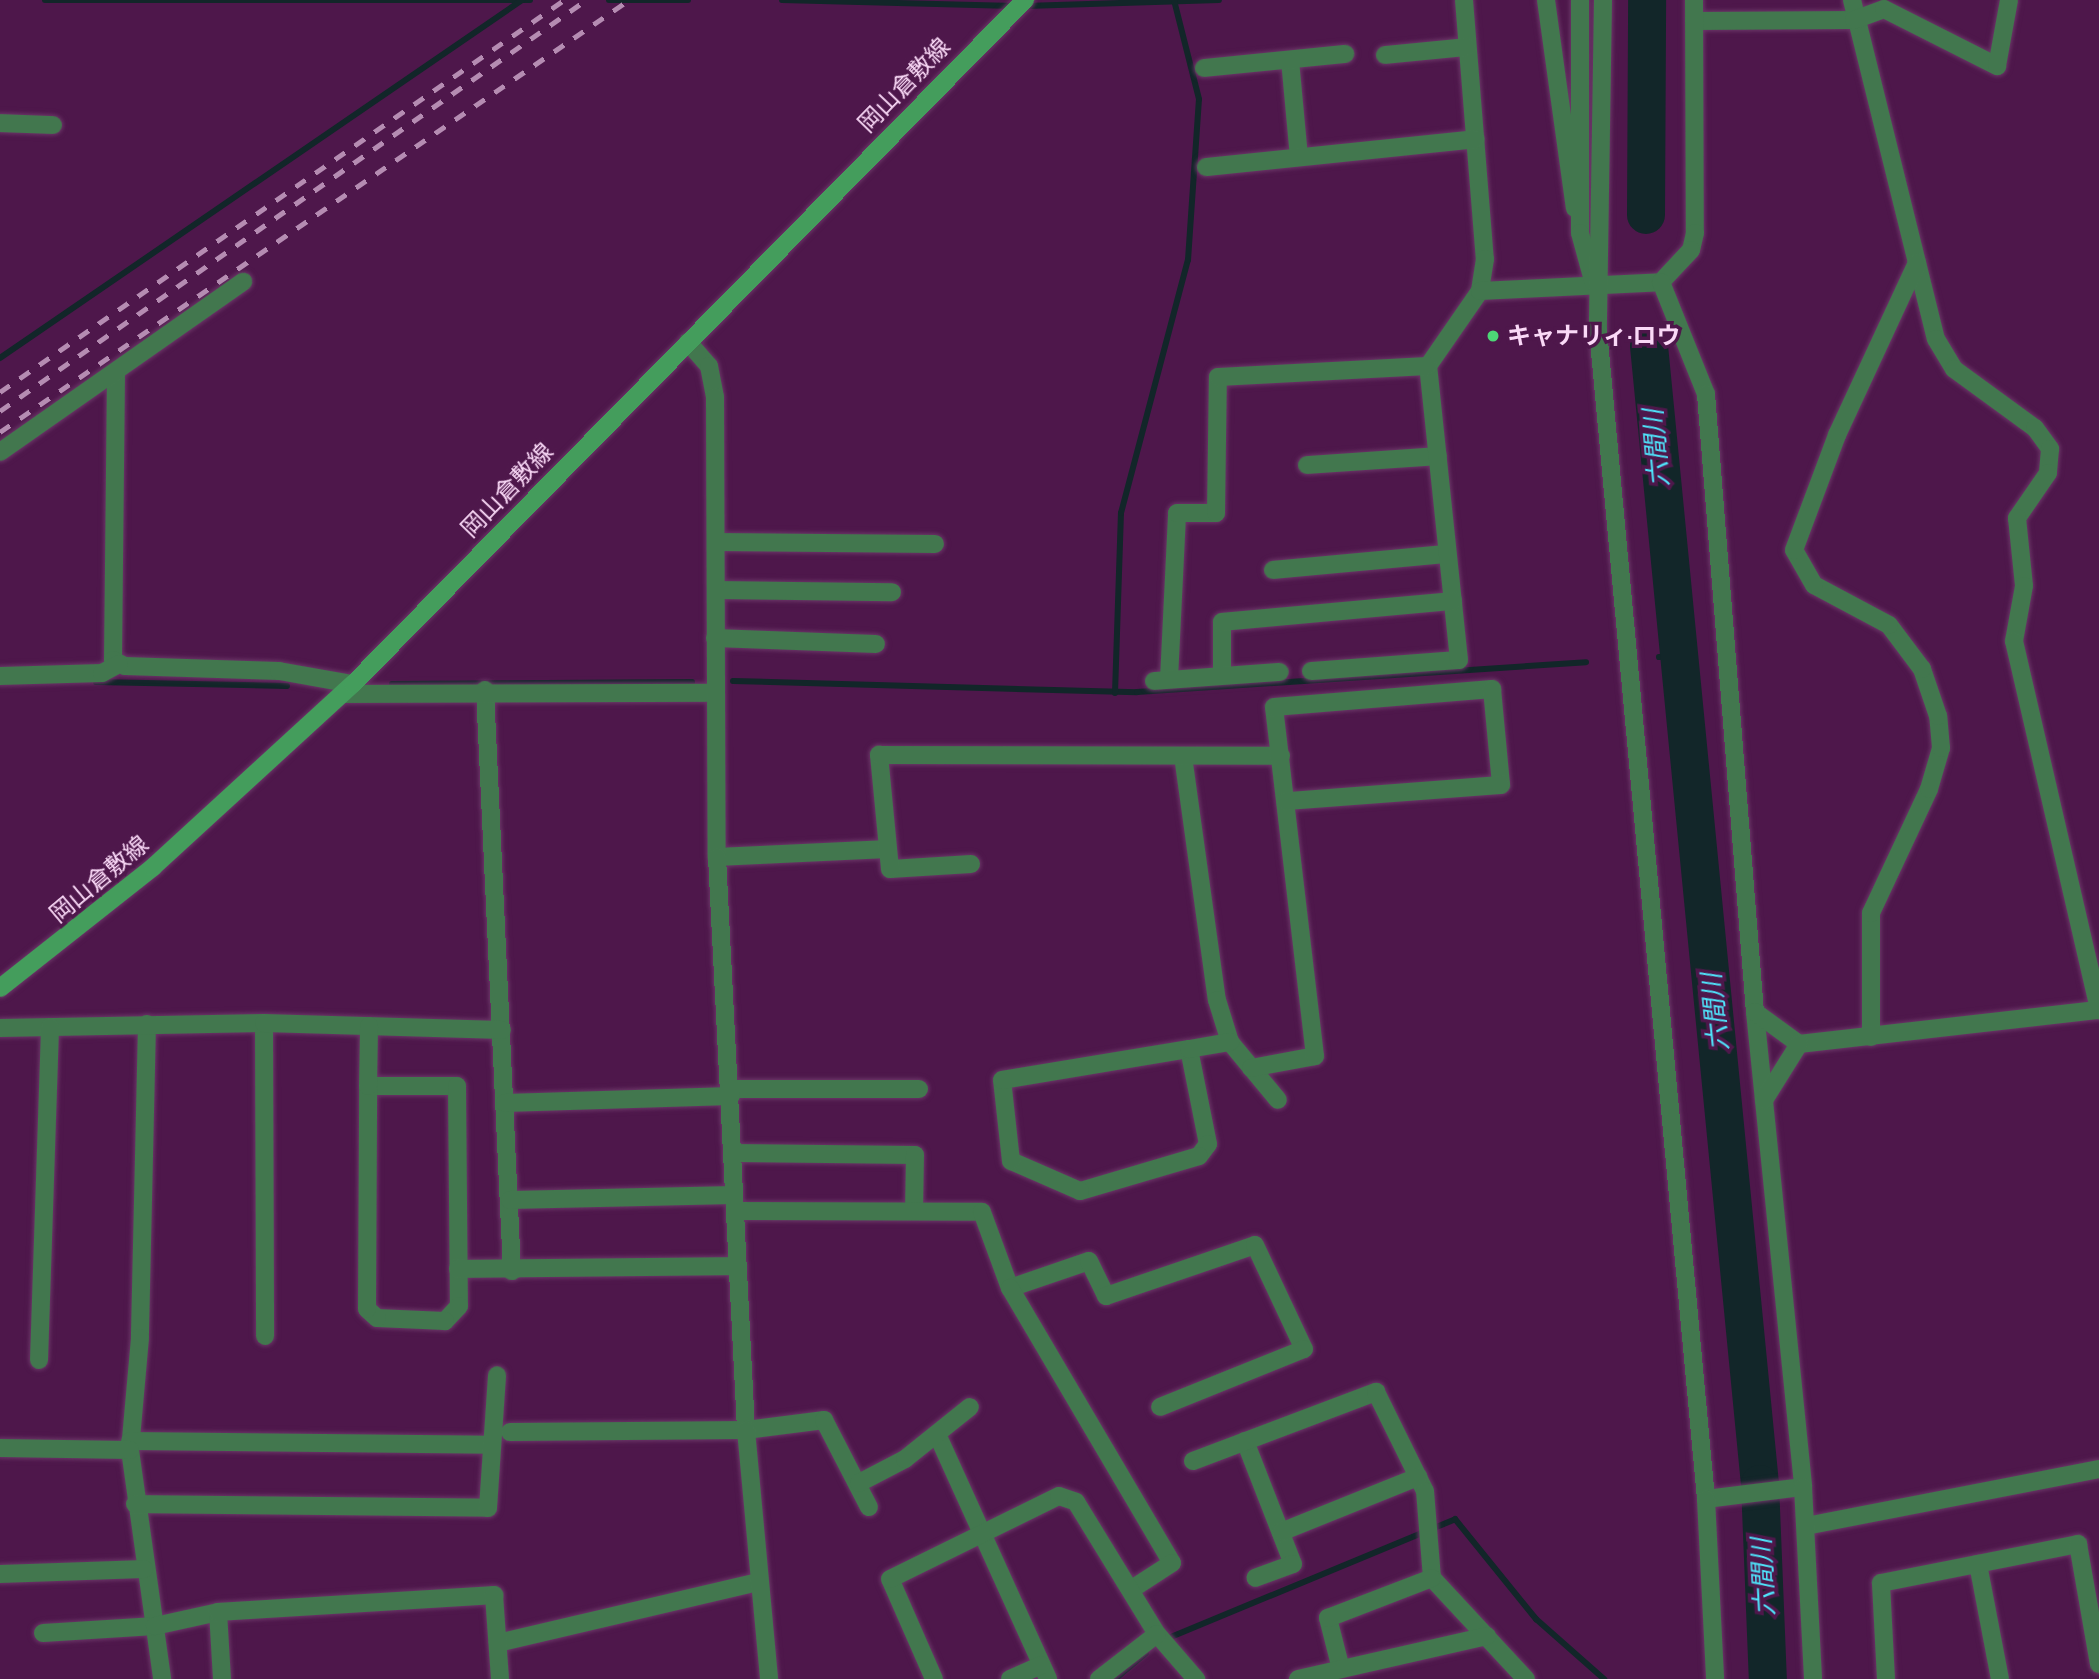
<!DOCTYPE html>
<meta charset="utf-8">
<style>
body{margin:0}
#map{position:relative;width:2099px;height:1679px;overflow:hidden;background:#4e174b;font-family:Cabin,"Noto Sans JP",sans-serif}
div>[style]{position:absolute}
.stream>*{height:6px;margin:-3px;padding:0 3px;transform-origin:3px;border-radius:3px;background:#122629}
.river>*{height:38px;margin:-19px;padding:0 19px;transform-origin:19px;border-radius:19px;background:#122629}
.roads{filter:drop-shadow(0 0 2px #6a3667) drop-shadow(0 0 2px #6a3667)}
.minor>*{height:18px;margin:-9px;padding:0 9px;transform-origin:9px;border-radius:9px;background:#42774e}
.tertiary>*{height:18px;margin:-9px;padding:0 9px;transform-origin:9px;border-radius:9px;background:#42774e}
.secondary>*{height:18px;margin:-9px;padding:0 9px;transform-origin:9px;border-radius:9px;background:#449d5c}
.rail>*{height:5px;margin-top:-2.5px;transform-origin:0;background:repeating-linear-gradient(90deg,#b58cb2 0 12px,transparent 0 24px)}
.dots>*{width:19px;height:19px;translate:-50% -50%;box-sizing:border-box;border:4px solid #4e174b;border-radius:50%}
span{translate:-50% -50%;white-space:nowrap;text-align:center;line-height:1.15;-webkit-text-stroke:7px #4e174b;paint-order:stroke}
.street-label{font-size:24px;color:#fad9f7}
.poi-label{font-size:24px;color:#fad9f7;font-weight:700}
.left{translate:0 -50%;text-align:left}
.water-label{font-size:26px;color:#4fe6fd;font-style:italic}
</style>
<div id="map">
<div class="stream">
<i style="left:45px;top:0;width:485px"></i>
<i style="left:609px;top:0;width:79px"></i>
<i style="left:782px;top:0;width:232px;rotate:1.5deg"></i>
<i style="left:1025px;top:6px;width:194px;rotate:-1.8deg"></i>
<i style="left:0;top:358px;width:633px;rotate:-34.44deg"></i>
<i style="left:1659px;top:657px;width:18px;rotate:-3deg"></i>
<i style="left:733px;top:681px;width:404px;rotate:1.6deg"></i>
<i style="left:1137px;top:692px;width:450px;rotate:-3.8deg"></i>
<i style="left:96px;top:682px;width:191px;rotate:1.2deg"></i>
<i style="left:392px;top:684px;width:300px;rotate:-0.4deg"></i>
<i style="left:1115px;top:693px;width:180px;rotate:-88.1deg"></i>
<i style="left:1121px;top:513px;width:262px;rotate:-75.2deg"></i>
<i style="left:1188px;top:260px;width:161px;rotate:-86.1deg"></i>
<i style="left:1199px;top:99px;width:102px;rotate:-104.2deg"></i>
<i style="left:1166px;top:1639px;width:313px;rotate:-22.5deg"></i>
<i style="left:1455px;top:1519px;width:129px;rotate:51deg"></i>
<i style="left:1536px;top:1619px;width:91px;rotate:41.4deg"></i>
<i style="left:1115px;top:1679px;width:40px;rotate:-40deg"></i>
</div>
<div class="river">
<i style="left:1646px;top:215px;width:215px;rotate:-89.7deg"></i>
<i style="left:1649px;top:346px;width:1143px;rotate:84.43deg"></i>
<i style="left:1760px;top:1484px;width:195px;rotate:87.7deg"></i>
</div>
<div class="roads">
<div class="minor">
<i style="left:1464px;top:0;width:260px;rotate:85.4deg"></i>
<i style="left:1485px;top:259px;width:32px;rotate:99deg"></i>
<i style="left:1546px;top:0;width:210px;rotate:82.1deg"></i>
<i style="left:1852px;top:0;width:349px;rotate:76.1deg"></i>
<i style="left:1936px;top:339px;width:35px;rotate:59deg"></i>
<i style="left:1954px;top:369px;width:100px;rotate:36.1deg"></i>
<i style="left:2035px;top:428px;width:26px;rotate:54deg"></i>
<i style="left:2050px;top:449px;width:24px;rotate:95deg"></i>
<i style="left:2048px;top:473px;width:55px;rotate:124.6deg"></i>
<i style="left:2017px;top:518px;width:68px;rotate:84.1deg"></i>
<i style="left:2024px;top:586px;width:56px;rotate:100.3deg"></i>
<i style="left:2014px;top:641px;width:379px;rotate:77deg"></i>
<i style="left:1694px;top:21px;width:160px;rotate:-0.4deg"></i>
<i style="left:1854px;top:20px;width:32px;rotate:-20deg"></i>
<i style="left:1884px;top:9px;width:127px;rotate:26.8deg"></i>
<i style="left:1997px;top:66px;width:67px;rotate:-79.7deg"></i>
<i style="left:1385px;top:55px;width:82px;rotate:-5.6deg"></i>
<i style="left:1290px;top:60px;width:97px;rotate:84.7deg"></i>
<i style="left:1204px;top:68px;width:142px;rotate:-5.7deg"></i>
<i style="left:0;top:123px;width:53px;rotate:2.2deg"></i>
<i style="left:1206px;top:167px;width:271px;rotate:-5.9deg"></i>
<i style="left:116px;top:373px;width:287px;rotate:90.6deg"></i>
<i style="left:113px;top:660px;width:13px;rotate:27deg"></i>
<i style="left:125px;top:666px;width:154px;rotate:1.9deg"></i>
<i style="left:279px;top:671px;width:75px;rotate:10deg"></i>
<i style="left:0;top:452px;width:297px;rotate:-35deg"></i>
<i style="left:1307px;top:465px;width:131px;rotate:-3.9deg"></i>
<i style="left:716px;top:542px;width:219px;rotate:0.5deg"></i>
<i style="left:1273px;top:570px;width:175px;rotate:-5.3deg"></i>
<i style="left:716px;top:590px;width:176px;rotate:0.7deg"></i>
<i style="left:715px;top:638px;width:161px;rotate:2.1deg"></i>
<i style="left:1311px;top:671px;width:148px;rotate:-4.3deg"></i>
<i style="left:1459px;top:660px;width:296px;rotate:-96deg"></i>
<i style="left:1428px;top:366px;width:91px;rotate:-55.3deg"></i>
<i style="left:1480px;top:291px;width:181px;rotate:-2.8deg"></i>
<i style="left:1222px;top:675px;width:53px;rotate:-90deg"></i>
<i style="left:1222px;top:622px;width:232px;rotate:-5.2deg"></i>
<i style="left:0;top:676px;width:102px;rotate:-1.7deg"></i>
<i style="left:102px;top:673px;width:19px;rotate:-28deg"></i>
<i style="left:1169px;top:679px;width:166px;rotate:-87.2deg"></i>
<i style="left:1177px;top:513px;width:39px"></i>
<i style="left:1216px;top:513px;width:136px;rotate:-89.2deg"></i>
<i style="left:1218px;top:377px;width:210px;rotate:-3deg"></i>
<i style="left:1154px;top:681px;width:126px;rotate:-4.1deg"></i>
<i style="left:485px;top:690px;width:582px;rotate:87.34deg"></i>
<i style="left:343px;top:694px;width:371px;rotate:-0.2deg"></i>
<i style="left:1183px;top:756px;width:246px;rotate:82.1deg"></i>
<i style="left:1217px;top:1000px;width:44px;rotate:72.8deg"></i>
<i style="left:1230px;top:1042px;width:75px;rotate:50.4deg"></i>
<i style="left:717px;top:857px;width:171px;rotate:-2.7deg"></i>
<i style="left:971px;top:864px;width:81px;rotate:176.5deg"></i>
<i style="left:890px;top:869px;width:115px;rotate:-95.5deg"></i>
<i style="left:879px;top:755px;width:402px;rotate:0.1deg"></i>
<i style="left:264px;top:1023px;width:313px;rotate:89.8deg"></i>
<i style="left:147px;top:1024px;width:314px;rotate:91.3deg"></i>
<i style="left:140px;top:1338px;width:112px;rotate:95.1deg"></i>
<i style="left:130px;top:1450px;width:231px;rotate:82deg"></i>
<i style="left:0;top:1028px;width:264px;rotate:-1.1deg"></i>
<i style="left:264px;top:1023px;width:238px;rotate:1.7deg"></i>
<i style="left:1871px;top:1037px;width:124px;rotate:-90deg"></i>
<i style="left:1871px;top:913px;width:137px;rotate:-64.9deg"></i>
<i style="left:1929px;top:789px;width:43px;rotate:-73.7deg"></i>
<i style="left:1941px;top:748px;width:32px;rotate:-95deg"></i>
<i style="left:1938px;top:716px;width:50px;rotate:-108.8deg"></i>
<i style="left:1922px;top:669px;width:55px;rotate:-126.9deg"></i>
<i style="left:1889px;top:625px;width:85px;rotate:-151.9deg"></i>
<i style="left:1814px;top:585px;width:40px;rotate:-119.7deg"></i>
<i style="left:1794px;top:550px;width:123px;rotate:-69.5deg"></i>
<i style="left:1837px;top:435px;width:190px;rotate:-65.1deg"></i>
<i style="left:1189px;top:1049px;width:97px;rotate:78.7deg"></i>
<i style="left:1208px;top:1144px;width:15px;rotate:127deg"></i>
<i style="left:1199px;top:1156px;width:124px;rotate:163.6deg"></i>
<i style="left:1080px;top:1191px;width:75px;rotate:-156.5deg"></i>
<i style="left:1011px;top:1161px;width:81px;rotate:-96.3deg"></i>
<i style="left:1002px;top:1080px;width:190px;rotate:-9.4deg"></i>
<i style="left:1189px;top:1049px;width:42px;rotate:-9.7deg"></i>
<i style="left:1251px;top:1068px;width:65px;rotate:-10.6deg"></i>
<i style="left:1315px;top:1056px;width:351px;rotate:-96.7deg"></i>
<i style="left:1274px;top:707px;width:219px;rotate:-4.7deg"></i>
<i style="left:1492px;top:689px;width:96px;rotate:84.6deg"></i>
<i style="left:1501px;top:785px;width:216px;rotate:175.7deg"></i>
<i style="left:368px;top:1086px;width:89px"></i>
<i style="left:457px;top:1086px;width:220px;rotate:89.5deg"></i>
<i style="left:459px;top:1306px;width:21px;rotate:133deg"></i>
<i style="left:445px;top:1321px;width:68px;rotate:-177.5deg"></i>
<i style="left:377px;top:1318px;width:13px;rotate:-138deg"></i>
<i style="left:367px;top:1309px;width:223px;rotate:-89.7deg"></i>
<i style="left:368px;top:1086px;width:60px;rotate:-89deg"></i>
<i style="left:731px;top:1089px;width:188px"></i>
<i style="left:505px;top:1103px;width:226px;rotate:-1.8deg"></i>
<i style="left:734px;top:1153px;width:181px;rotate:0.6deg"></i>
<i style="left:915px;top:1155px;width:56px;rotate:91deg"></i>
<i style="left:510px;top:1200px;width:224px;rotate:-1.3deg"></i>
<i style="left:735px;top:1211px;width:247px;rotate:0.2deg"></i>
<i style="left:982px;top:1212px;width:81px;rotate:69.8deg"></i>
<i style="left:1010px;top:1288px;width:83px;rotate:-18.9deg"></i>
<i style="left:1089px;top:1261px;width:39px;rotate:64deg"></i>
<i style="left:1106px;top:1296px;width:157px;rotate:-18.9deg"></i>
<i style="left:1255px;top:1245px;width:115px;rotate:64.8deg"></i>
<i style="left:1304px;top:1349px;width:155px;rotate:158.1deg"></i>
<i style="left:458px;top:1269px;width:279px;rotate:-0.6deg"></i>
<i style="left:1010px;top:1288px;width:319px;rotate:59.5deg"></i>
<i style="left:1172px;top:1563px;width:48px;rotate:147deg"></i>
<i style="left:39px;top:1360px;width:333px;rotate:-88.1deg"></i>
<i style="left:510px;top:1432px;width:236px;rotate:-0.5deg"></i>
<i style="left:746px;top:1430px;width:79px;rotate:-7.3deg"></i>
<i style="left:824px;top:1420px;width:98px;rotate:62.7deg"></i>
<i style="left:937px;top:1434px;width:269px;rotate:65.6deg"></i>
<i style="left:130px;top:1441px;width:362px;rotate:0.6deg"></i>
<i style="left:1245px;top:1441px;width:132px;rotate:68.7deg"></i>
<i style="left:1293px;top:1564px;width:40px;rotate:159.8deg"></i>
<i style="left:0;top:1448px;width:130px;rotate:0.9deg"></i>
<i style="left:1193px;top:1461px;width:196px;rotate:-20.7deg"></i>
<i style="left:1376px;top:1392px;width:110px;rotate:63.7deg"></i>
<i style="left:1425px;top:1491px;width:87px;rotate:85.4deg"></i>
<i style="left:1432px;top:1578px;width:138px;rotate:47.1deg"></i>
<i style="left:859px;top:1483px;width:52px;rotate:-27.6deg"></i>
<i style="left:905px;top:1459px;width:83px;rotate:-38.7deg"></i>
<i style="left:1706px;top:1499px;width:98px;rotate:-7.1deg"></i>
<i style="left:135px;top:1504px;width:353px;rotate:0.6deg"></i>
<i style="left:488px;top:1508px;width:133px;rotate:-86.1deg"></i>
<i style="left:1806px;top:1526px;width:298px;rotate:-11deg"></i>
<i style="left:1281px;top:1532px;width:148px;rotate:-21.9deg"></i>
<i style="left:1978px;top:1564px;width:117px;rotate:79.2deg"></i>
<i style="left:0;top:1574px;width:144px;rotate:-2deg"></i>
<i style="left:43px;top:1633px;width:112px;rotate:-3.6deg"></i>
<i style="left:155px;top:1626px;width:65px;rotate:-12.5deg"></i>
<i style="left:498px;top:1643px;width:268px;rotate:-13.2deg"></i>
<i style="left:1341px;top:1669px;width:53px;rotate:-104.3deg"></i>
<i style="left:1328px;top:1618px;width:111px;rotate:-21deg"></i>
<i style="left:222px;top:1679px;width:67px;rotate:-93.4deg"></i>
<i style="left:218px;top:1612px;width:277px;rotate:-3.5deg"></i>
<i style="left:494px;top:1595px;width:84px;rotate:85.9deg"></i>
<i style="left:934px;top:1679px;width:109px;rotate:-113.7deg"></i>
<i style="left:890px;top:1579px;width:188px;rotate:-26.2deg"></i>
<i style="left:1059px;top:1496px;width:18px;rotate:19deg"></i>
<i style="left:1076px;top:1502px;width:155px;rotate:58.5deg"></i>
<i style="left:1157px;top:1634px;width:60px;rotate:49.1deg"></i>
<i style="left:1010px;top:1679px;width:34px;rotate:-24deg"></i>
<i style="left:1099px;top:1679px;width:73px;rotate:-37.8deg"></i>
<i style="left:1298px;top:1679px;width:194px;rotate:-12.8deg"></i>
<i style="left:1886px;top:1679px;width:96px;rotate:-93deg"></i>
<i style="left:1881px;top:1583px;width:201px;rotate:-11.2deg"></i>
<i style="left:2078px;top:1544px;width:122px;rotate:80.1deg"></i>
</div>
<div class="tertiary">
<i style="left:1580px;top:0;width:233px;rotate:90deg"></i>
<i style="left:1580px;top:233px;width:50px;rotate:74.8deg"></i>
<i style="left:1603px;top:0;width:330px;rotate:90.9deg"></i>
<i style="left:1598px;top:330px;width:1174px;rotate:84.72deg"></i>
<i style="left:1706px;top:1499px;width:180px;rotate:87.1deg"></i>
<i style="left:1694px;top:0;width:233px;rotate:89.8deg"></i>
<i style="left:1695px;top:233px;width:17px;rotate:103deg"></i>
<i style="left:1691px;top:250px;width:44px;rotate:133.2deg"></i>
<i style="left:1661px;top:282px;width:121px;rotate:68.1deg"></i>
<i style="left:1706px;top:394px;width:620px;rotate:85.47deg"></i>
<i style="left:1755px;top:1012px;width:477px;rotate:84.2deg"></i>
<i style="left:1803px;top:1487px;width:192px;rotate:87deg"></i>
<i style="left:688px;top:342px;width:32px;rotate:49deg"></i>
<i style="left:709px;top:366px;width:32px;rotate:79deg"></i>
<i style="left:715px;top:397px;width:460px;rotate:89.8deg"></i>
<i style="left:717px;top:857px;width:574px;rotate:87.1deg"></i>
<i style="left:746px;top:1430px;width:250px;rotate:84.7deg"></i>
<i style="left:1755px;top:1012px;width:54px;rotate:36deg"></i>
<i style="left:1799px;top:1044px;width:302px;rotate:-6.5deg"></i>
<i style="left:1764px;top:1100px;width:66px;rotate:-58deg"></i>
</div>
<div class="secondary">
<i style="left:0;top:988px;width:195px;rotate:-38.3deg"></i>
<i style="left:153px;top:867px;width:271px;rotate:-42.5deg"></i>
<i style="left:353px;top:684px;width:959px;rotate:-45.51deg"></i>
</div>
</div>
<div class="rail">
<i style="left:0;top:392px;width:687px;rotate:-34.8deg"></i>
<i style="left:0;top:411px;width:716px;rotate:-35.04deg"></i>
<i style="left:0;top:432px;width:763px;rotate:-34.48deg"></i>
</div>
<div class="dots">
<i style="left:1493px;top:336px;background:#4dd676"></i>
</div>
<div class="street-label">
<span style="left:904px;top:85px;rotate:-46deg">岡山倉敷線</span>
<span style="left:507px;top:490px;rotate:-46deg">岡山倉敷線</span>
<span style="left:99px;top:879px;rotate:-40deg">岡山倉敷線</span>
</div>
<div class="poi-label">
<span class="left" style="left:1507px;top:336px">キャナリィ·ロウ</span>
</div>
<div class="water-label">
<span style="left:1657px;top:448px;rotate:-95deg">六間川</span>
<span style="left:1716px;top:1012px;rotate:-96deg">六間川</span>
<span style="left:1764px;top:1577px;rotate:-93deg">六間川</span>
</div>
</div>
